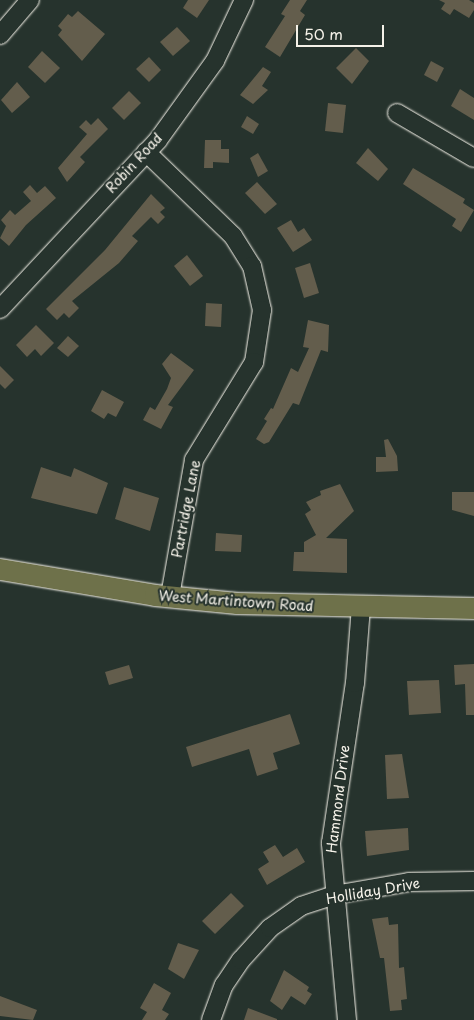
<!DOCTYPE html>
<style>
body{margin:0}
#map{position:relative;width:474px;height:1020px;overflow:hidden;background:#26332d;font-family:"Playpen Sans",sans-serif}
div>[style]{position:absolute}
.building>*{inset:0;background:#635d4c}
.roads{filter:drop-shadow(0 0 1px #f4f1e8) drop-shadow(0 0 1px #f4f1e8)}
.minor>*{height:18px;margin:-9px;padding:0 9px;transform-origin:9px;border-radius:9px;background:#26332d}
.major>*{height:21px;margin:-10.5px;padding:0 10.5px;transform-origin:10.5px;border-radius:10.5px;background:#6e714a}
span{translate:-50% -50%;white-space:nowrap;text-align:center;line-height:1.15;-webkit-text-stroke:4px #26332d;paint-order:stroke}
.street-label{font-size:14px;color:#f4f1e8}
.scale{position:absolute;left:296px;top:25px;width:88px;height:22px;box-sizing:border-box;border:2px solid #f4f1e8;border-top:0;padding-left:6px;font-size:15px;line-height:18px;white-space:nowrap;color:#f4f1e8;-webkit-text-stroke:4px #26332d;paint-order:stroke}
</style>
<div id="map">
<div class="building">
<i style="clip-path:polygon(188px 0,209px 0,197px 18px,183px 8px)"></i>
<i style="clip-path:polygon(290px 0,307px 0,300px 11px,305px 15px,280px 57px,265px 47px,285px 16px,281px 14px)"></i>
<i style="clip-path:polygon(439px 0,469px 0,474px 3px,474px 10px,469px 18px,454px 9px,450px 15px,441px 9px,445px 3px)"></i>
<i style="clip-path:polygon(78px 11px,105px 34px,82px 61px,58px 35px,62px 30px,58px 26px,68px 14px,72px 17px)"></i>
<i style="clip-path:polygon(177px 27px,190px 41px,173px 56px,160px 42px)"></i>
<i style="clip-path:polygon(356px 48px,369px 61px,352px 84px,336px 68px)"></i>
<i style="clip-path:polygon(42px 51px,60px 68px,45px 83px,28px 67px)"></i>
<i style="clip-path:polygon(149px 57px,161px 70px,149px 82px,136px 69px)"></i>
<i style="clip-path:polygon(431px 61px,444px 68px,437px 82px,424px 75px)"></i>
<i style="clip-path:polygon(263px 67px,271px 72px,262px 86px,268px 90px,253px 104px,240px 95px)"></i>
<i style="clip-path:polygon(17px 82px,30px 97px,12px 113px,1px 100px)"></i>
<i style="clip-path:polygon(460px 89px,474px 98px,474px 120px,451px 106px)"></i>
<i style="clip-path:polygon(129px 91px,141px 103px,124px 120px,112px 108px)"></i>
<i style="clip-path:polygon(328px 103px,346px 105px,343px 133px,325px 131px)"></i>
<i style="clip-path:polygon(247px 116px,259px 124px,253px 134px,241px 127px)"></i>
<i style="clip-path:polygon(98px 118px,108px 129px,80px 157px,85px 162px,67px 182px,58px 168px,87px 134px,79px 127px,86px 120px,91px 125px)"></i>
<i style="clip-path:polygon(205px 140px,221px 140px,221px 149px,229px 149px,229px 163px,213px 162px,213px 168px,204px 168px)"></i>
<i style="clip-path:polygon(368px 148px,388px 169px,378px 181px,356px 163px)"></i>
<i style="clip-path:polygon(258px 153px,268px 171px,258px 177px,250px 158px)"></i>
<i style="clip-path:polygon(413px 168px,465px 199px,463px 203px,474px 210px,461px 232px,452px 226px,456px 219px,403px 184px)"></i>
<i style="clip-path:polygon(257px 182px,277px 204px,265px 214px,245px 193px)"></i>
<i style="clip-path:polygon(30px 185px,37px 193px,45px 186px,56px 198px,26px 225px,9px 246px,0 238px,6px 226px,1px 220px,10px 210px,15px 215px,31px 201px,23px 192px)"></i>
<i style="clip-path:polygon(151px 194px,165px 208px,160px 212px,165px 217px,158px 224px,151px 217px,132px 236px,138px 241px,119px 263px,72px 301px,79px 308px,69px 318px,64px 313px,57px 320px,46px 309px,105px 250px)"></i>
<i style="clip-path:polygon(291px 220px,298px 232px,304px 228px,312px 240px,293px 252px,277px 228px)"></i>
<i style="clip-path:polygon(187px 255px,203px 276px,190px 286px,174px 266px)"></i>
<i style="clip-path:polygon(310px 263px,319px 293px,304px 298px,295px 268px)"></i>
<i style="clip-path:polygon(206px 303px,222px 304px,221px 327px,205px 326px)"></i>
<i style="clip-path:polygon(308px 320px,329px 325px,328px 352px,321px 350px,299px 405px,293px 403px,269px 442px,264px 444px,256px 439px,267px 421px,264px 419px,271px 408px,273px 409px,291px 368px,298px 372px,309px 348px,303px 347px)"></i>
<i style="clip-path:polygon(36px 325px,54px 343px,41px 356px,35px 349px,27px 357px,16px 345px)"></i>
<i style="clip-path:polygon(68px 336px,79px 346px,68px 357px,57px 348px)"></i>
<i style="clip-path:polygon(171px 353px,194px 370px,168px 405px,173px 407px,161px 429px,143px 420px,150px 407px,155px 410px,167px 389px,171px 378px,162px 364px)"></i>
<i style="clip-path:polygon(0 366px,14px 380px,5px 389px,0 384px)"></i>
<i style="clip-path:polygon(102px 390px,124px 402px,116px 417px,108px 413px,104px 419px,91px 411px)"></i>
<i style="clip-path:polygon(388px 439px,397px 456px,398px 471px,376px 472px,376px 457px,386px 457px,384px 440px)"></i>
<i style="clip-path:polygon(41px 467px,71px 477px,74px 468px,108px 483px,97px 514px,31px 498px)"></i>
<i style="clip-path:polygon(340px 484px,354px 511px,326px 538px,347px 539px,347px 573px,293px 571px,294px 552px,304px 552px,304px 542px,316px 535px,305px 514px,311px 510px,306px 502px,321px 495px,320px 491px)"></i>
<i style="clip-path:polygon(124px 487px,159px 498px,150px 531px,115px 519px)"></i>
<i style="clip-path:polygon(452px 492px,474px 492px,474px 516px,452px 510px)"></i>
<i style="clip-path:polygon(216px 533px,242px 535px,241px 552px,215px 551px)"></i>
<i style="clip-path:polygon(474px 664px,474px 715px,466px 715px,465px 684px,455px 685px,454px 665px)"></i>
<i style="clip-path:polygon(129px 665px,133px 678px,109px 685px,105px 672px)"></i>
<i style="clip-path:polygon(439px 680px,441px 713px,409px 715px,407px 681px)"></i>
<i style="clip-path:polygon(290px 714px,300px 744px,273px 753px,278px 769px,257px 776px,249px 749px,192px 767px,186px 747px)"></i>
<i style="clip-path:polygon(402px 754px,409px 798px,387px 799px,385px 755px)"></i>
<i style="clip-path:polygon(408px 828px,409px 850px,367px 856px,365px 831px)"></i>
<i style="clip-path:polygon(275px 845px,283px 857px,297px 848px,305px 862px,267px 885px,258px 869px,269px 862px,263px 852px)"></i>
<i style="clip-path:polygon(231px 893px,244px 906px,215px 934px,202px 921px)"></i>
<i style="clip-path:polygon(388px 917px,389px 925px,398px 924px,399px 968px,404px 967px,407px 999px,401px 1000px,402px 1010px,390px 1011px,384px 958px,380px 958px,372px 919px)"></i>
<i style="clip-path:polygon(178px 943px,199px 950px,184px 979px,168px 969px)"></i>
<i style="clip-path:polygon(284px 970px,309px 987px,307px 991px,312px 994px,305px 1005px,291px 996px,282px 1010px,270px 1001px)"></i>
<i style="clip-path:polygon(154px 983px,171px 993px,162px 1010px,169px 1014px,165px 1020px,142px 1020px,147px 1012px,140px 1008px)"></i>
<i style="clip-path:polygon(0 996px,37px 1010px,33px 1020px,0 1016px)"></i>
<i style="clip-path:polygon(248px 1008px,277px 1019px,277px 1020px,244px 1020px)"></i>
</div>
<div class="roads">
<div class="minor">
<i style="left:0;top:35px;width:46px;rotate:-49.4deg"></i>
<i style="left:397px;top:113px;width:89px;rotate:30.3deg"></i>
<i style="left:146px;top:152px;width:121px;rotate:44deg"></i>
<i style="left:233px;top:236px;width:36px;rotate:58deg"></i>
<i style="left:252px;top:266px;width:45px;rotate:77.2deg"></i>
<i style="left:262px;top:310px;width:53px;rotate:98.7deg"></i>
<i style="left:254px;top:362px;width:115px;rotate:121.5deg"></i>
<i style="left:194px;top:460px;width:138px;rotate:100deg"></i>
<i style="left:0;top:309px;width:231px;rotate:-46.9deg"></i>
<i style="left:158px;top:140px;width:97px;rotate:-54.2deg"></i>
<i style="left:215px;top:61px;width:68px;rotate:-64.6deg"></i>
<i style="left:211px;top:1020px;width:37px;rotate:-70deg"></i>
<i style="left:224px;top:985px;width:30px;rotate:-56deg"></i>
<i style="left:241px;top:960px;width:43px;rotate:-47.8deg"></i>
<i style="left:270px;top:928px;width:38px;rotate:-35deg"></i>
<i style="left:301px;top:906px;width:35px;rotate:-18deg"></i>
<i style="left:334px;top:895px;width:76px;rotate:-9.8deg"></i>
<i style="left:409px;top:882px;width:65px;rotate:-0.9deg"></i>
<i style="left:347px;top:1020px;width:178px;rotate:-95.2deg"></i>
<i style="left:331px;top:843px;width:162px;rotate:-81.5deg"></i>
<i style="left:355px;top:683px;width:76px;rotate:-85.5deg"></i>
</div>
<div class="major">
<i style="left:0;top:569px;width:157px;rotate:9.5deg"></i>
<i style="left:155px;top:595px;width:82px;rotate:5.6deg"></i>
<i style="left:237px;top:603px;width:237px;rotate:1.2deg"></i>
</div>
</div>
<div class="street-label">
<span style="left:134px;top:163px;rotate:-47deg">Robin Road</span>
<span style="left:186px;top:509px;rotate:-79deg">Partridge Lane</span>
<span style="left:236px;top:601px;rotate:4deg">West Martintown Road</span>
<span style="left:338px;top:799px;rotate:-83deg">Hammond Drive</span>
<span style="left:373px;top:891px;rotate:-10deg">Holliday Drive</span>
</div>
<div class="scale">50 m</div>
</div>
